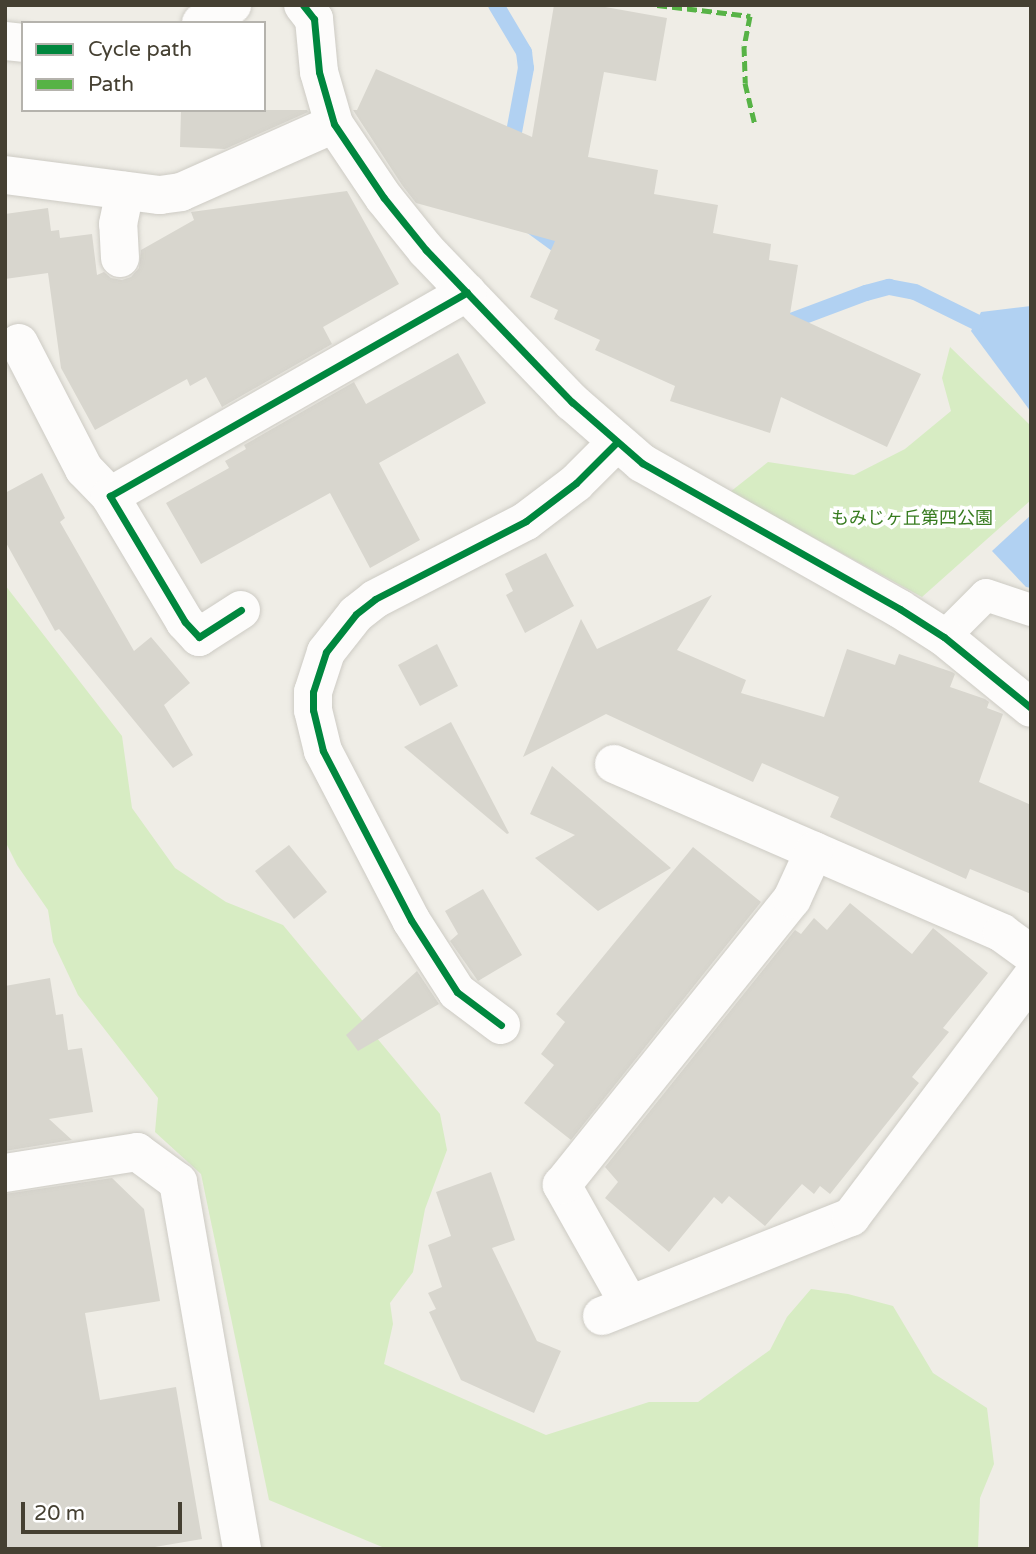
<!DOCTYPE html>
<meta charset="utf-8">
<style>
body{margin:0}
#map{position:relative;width:1036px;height:1554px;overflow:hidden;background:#efede6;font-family:"Varela Round","Noto Sans JP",sans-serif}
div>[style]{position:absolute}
.green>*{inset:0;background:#d7ecc3}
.water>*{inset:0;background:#b1d1f2}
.stream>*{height:16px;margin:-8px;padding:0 8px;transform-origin:8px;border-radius:8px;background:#b1d1f2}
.building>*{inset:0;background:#d8d6ce}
.roads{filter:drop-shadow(0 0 2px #cdcbc4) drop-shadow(0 0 2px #cdcbc4)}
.lane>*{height:32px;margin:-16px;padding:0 16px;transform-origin:16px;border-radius:16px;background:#fdfcfb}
.street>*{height:38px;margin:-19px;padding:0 19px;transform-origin:19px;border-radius:19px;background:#fdfcfb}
.quiet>*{height:5px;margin-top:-2.5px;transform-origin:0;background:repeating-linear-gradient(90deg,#57b346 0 10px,transparent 0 15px)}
.cycleway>*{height:7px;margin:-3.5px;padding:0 3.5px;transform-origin:3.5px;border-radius:3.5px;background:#00873e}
span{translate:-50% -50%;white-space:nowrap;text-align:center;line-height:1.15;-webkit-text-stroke:7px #fff;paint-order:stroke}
.park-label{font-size:18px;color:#387c20}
.frame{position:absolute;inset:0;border:7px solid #454032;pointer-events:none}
.legend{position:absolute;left:21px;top:21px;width:245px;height:91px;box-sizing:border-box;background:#fff;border:2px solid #b5b3ad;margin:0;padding:9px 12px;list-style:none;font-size:21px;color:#454032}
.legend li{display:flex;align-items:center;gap:14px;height:35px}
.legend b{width:35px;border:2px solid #b5b3ad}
.scale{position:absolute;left:21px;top:1502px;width:161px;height:32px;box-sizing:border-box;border:4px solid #454032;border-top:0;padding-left:9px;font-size:21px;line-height:24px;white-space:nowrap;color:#454032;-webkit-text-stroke:5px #fff;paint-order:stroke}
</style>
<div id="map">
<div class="green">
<i style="clip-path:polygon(950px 347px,1031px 426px,1031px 500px,922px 597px,730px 492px,768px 462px,854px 475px,905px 449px,951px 411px,942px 378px)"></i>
<i style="clip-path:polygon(5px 585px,122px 736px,132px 808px,175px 868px,226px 902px,283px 925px,440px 1114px,447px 1150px,425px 1209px,413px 1272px,390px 1303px,393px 1324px,384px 1364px,546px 1435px,649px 1402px,698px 1402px,770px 1350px,787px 1317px,811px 1289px,848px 1294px,893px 1306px,933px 1373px,987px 1408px,994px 1464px,980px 1498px,978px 1549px,387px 1549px,269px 1500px,201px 1174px,155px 1132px,158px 1098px,78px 995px,53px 942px,48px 910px,17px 865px,5px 841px)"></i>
</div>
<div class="water">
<i style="clip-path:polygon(1031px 306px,1031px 412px,971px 331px,981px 312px)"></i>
<i style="clip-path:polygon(1031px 515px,1031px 588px,1026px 587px,992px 551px)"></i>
</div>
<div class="stream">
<i style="left:496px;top:5px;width:55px;rotate:59.2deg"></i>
<i style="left:524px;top:52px;width:16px;rotate:83deg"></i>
<i style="left:526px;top:68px;width:81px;rotate:100.6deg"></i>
<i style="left:530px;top:225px;width:51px;rotate:36.2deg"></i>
<i style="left:783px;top:324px;width:89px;rotate:-20.5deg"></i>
<i style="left:866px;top:293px;width:24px;rotate:-15deg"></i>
<i style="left:889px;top:287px;width:26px;rotate:11deg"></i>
<i style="left:915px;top:292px;width:68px;rotate:26.2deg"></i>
</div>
<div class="building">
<i style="clip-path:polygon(554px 5px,594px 5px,667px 18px,656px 81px,604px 72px,588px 157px,658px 170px,654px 194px,718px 205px,713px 233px,771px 244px,769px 260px,798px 265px,790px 314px,921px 374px,887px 447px,781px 397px,770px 433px,670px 401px,675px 386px,595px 350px,600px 340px,554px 319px,558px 310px,530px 297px,555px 241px,416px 203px,402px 185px,353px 110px,357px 110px,376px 69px,532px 137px)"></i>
<i style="clip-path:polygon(181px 110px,307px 110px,308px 112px,225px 149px,180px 147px)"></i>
<i style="clip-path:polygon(347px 191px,399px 284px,323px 327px,332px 344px,222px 407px,206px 377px,190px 386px,187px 379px,95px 430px,61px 368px,48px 273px,5px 279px,5px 214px,48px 208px,51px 231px,59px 230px,60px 238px,92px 234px,97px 275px,104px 272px,111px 278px,122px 280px,131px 277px,139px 268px,141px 250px,194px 220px,191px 212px)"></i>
<i style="clip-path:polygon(458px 353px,486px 403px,379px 463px,420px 540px,370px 568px,330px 493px,201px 564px,166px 503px,229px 468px,225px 461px,246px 449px,244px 445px,354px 382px,366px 404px)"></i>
<i style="clip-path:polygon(42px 473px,65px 518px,60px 522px,134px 651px,151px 637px,190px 683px,164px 705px,193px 755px,173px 768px,59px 629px,55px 631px,5px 541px,5px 493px)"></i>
<i style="clip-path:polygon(546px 553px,574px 606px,525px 633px,506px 595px,513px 591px,505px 574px)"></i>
<i style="clip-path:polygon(712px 595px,677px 650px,746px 680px,741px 693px,824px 717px,847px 649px,895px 665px,899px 654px,952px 672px,955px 674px,950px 687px,985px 699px,989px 702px,987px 708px,1003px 714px,979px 782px,1031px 805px,1031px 894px,970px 869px,966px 879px,830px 817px,839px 797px,762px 763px,753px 782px,606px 714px,523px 757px,581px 619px,597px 649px)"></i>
<i style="clip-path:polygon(437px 644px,458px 686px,420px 706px,398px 665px)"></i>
<i style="clip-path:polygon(451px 722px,509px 833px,507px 834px,404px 747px)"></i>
<i style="clip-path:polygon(552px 766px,609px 815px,671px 868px,598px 911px,535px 858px,575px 835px,530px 814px)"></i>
<i style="clip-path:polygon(289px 845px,327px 892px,294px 919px,255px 871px)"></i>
<i style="clip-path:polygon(693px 847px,761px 902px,571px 1140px,524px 1103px,554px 1065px,541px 1054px,565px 1022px,556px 1014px)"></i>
<i style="clip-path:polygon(483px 889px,522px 955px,478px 981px,450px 941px,458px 934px,445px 911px)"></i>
<i style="clip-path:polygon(850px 903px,912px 954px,933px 928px,988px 973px,943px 1028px,949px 1032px,912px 1077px,919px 1083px,830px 1194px,820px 1186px,814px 1194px,802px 1184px,765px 1226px,729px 1196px,722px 1204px,714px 1197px,669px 1252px,605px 1198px,618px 1182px,605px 1167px,795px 930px,801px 934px,814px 918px,827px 930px)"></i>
<i style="clip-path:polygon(417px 971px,439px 1004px,358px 1051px,346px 1035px)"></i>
<i style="clip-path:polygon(50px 978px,56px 1015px,63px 1014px,68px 1050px,82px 1048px,93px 1112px,49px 1119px,72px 1140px,5px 1151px,5px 986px)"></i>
<i style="clip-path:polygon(491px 1172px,515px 1240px,492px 1248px,537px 1341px,561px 1351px,534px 1413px,461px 1380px,429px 1312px,436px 1309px,428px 1293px,442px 1287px,428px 1245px,451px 1236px,436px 1192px)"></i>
<i style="clip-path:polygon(112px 1178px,144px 1209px,160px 1301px,85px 1313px,100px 1400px,176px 1387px,202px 1539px,143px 1549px,5px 1549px,5px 1194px)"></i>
</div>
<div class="roads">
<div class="lane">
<i style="left:944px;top:637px;width:59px;rotate:-45deg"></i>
<i style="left:986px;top:595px;width:47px;rotate:18.4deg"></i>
</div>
<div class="street">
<i style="left:303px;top:5px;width:18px;rotate:52deg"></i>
<i style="left:314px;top:19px;width:53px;rotate:84.6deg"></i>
<i style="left:319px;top:72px;width:54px;rotate:73.9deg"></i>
<i style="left:334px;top:124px;width:89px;rotate:56deg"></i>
<i style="left:384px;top:198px;width:67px;rotate:51.1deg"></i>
<i style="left:426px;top:250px;width:211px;rotate:46.2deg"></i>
<i style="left:572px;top:402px;width:93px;rotate:41.1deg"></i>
<i style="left:642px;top:463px;width:296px;rotate:29.5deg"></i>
<i style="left:900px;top:609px;width:52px;rotate:32.5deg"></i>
<i style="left:944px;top:637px;width:112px;rotate:39.2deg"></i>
<i style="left:201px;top:23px;width:36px;rotate:-30deg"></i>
<i style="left:5px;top:41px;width:18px;rotate:6deg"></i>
<i style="left:5px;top:175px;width:156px;rotate:7.4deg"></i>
<i style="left:160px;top:195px;width:21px;rotate:-8deg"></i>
<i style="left:181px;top:192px;width:167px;rotate:-24deg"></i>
<i style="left:120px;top:258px;width:34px;rotate:-93deg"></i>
<i style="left:118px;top:224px;width:34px;rotate:-78deg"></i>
<i style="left:19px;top:343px;width:142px;rotate:62.7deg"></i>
<i style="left:84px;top:469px;width:37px;rotate:46deg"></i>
<i style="left:241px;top:610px;width:50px;rotate:147.3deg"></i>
<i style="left:199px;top:637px;width:21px;rotate:-133deg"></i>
<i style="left:185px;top:622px;width:147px;rotate:-120.8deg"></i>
<i style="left:110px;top:496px;width:411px;rotate:-29.7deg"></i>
<i style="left:614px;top:764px;width:423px;rotate:23.5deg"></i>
<i style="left:1002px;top:933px;width:36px;rotate:36deg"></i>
<i style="left:501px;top:1025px;width:55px;rotate:-143.1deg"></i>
<i style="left:457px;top:992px;width:85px;rotate:-122.6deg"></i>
<i style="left:411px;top:920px;width:191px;rotate:-117.5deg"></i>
<i style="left:323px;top:751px;width:42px;rotate:-103.7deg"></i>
<i style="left:313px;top:710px;width:18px;rotate:-90deg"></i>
<i style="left:313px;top:692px;width:42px;rotate:-72deg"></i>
<i style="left:326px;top:652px;width:48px;rotate:-51.7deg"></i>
<i style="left:356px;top:614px;width:24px;rotate:-38deg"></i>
<i style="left:375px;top:599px;width:170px;rotate:-27.3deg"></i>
<i style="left:526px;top:521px;width:63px;rotate:-37.2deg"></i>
<i style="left:576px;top:483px;width:58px;rotate:-45deg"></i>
<i style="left:5px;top:1173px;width:134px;rotate:-9deg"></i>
<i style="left:137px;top:1152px;width:51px;rotate:36.2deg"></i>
<i style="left:178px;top:1182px;width:373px;rotate:80.1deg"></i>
<i style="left:629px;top:1304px;width:137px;rotate:-119.4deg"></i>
<i style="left:562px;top:1185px;width:367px;rotate:-51.2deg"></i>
<i style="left:792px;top:899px;width:53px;rotate:-65.4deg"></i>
<i style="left:602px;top:1316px;width:268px;rotate:-21.7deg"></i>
<i style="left:851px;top:1217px;width:299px;rotate:-53deg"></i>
</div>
</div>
<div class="quiet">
<i style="left:657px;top:5px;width:94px;rotate:6.7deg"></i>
<i style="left:750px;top:16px;width:31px;rotate:101deg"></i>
<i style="left:744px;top:46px;width:37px;rotate:88deg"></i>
<i style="left:745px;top:83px;width:43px;rotate:76.6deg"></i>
</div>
<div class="cycleway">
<i style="left:303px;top:5px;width:18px;rotate:52deg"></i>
<i style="left:314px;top:19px;width:53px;rotate:84.6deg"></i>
<i style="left:319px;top:72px;width:54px;rotate:73.9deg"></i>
<i style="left:334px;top:124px;width:89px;rotate:56deg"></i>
<i style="left:384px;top:198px;width:67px;rotate:51.1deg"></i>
<i style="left:426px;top:250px;width:211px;rotate:46.2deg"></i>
<i style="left:572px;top:402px;width:93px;rotate:41.1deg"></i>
<i style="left:642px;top:463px;width:296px;rotate:29.5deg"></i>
<i style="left:900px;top:609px;width:52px;rotate:32.5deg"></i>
<i style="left:944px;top:637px;width:112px;rotate:39.2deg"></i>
<i style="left:241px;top:610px;width:50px;rotate:147.3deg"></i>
<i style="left:199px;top:637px;width:21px;rotate:-133deg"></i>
<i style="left:185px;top:622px;width:147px;rotate:-120.8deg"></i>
<i style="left:110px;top:496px;width:411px;rotate:-29.7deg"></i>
<i style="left:501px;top:1025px;width:55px;rotate:-143.1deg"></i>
<i style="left:457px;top:992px;width:85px;rotate:-122.6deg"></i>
<i style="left:411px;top:920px;width:191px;rotate:-117.5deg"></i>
<i style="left:323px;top:751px;width:42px;rotate:-103.7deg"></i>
<i style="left:313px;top:710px;width:18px;rotate:-90deg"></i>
<i style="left:313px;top:692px;width:42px;rotate:-72deg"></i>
<i style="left:326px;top:652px;width:48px;rotate:-51.7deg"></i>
<i style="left:356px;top:614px;width:24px;rotate:-38deg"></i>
<i style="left:375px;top:599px;width:170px;rotate:-27.3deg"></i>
<i style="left:526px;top:521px;width:63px;rotate:-37.2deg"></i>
<i style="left:576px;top:483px;width:58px;rotate:-45deg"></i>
</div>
<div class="park-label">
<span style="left:912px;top:518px">もみじヶ丘第四公園</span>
</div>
<div class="frame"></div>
<ul class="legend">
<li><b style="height:9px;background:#00873e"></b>Cycle path</li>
<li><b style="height:9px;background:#57b346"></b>Path</li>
</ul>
<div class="scale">20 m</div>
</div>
